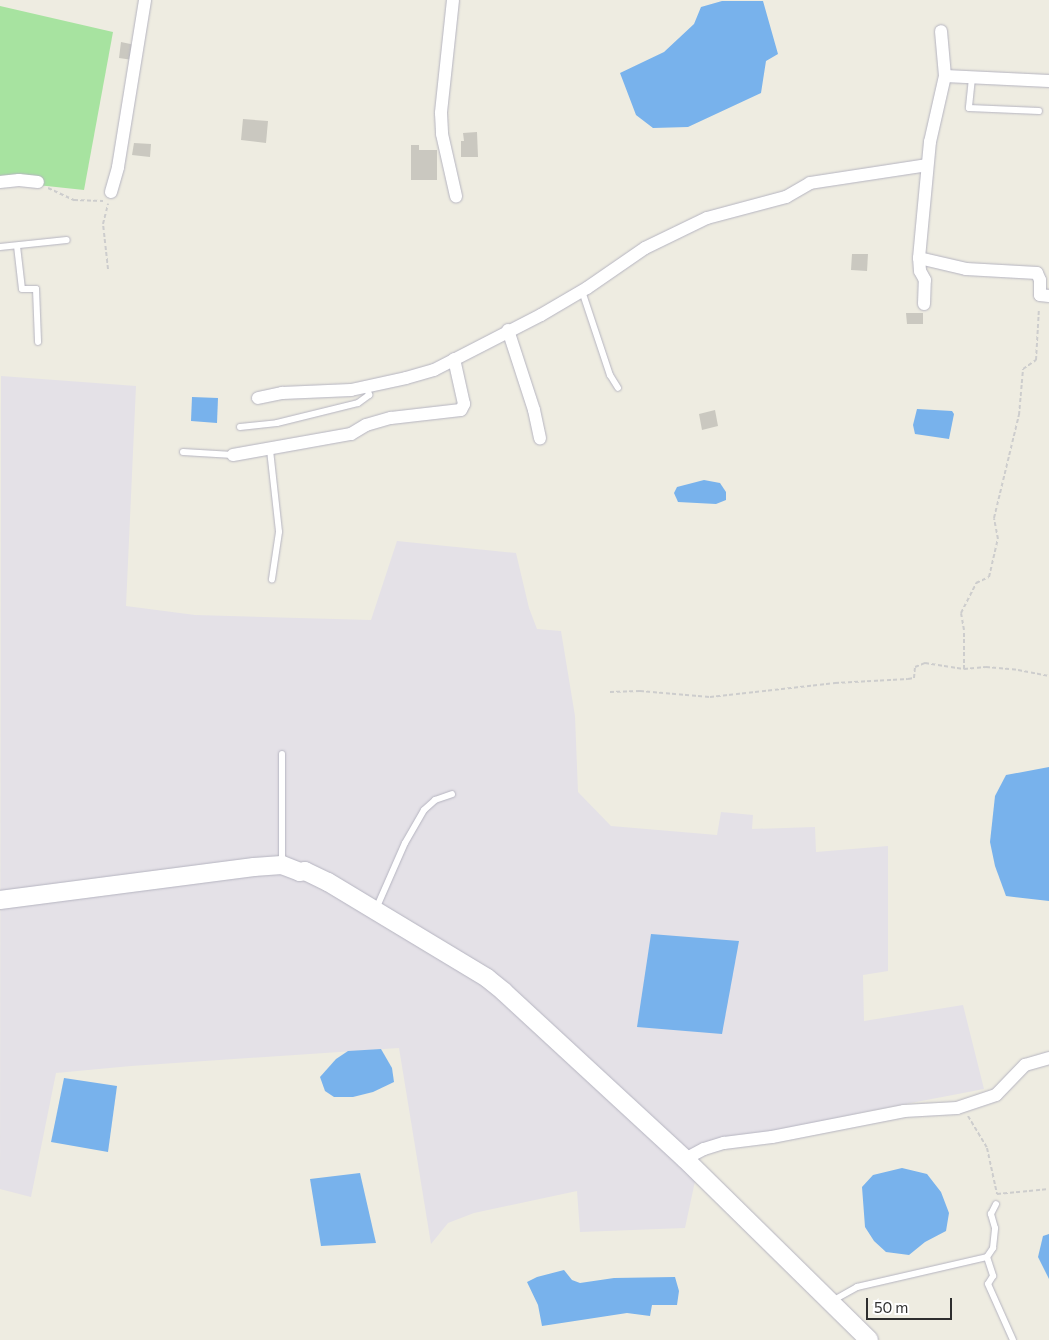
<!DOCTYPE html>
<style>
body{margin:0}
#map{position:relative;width:1049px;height:1340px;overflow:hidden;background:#eeece1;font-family:Commissioner,sans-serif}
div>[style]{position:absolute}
.industrial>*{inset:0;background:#e4e1e7}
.green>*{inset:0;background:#a7e3a0}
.water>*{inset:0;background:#78b2ec}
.building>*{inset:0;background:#cac8c0}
.path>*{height:2px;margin-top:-1px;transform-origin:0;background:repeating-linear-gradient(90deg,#cdcdcd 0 4px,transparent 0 6.5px)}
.roads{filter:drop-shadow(0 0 1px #b5b4c0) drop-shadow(0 0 1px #b5b4c0)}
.lane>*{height:6px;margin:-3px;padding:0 3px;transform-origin:3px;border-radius:3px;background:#fff}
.street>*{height:12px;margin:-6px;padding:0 6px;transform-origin:6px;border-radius:6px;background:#fff}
.secondary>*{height:18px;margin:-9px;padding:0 9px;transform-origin:9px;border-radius:9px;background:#fff}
span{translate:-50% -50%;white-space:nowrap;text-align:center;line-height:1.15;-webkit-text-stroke:4px #fff;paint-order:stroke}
.scale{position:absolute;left:866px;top:1298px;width:86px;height:22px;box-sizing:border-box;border:2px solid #2e2e2e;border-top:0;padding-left:6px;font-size:15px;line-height:18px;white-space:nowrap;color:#2e2e2e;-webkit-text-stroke:4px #fff;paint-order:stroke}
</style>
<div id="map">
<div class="industrial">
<i style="clip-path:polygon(1px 376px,136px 386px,126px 606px,195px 615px,371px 620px,397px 541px,516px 553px,529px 608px,537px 629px,561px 631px,575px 716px,578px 792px,611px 826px,717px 835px,721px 812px,753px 815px,752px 829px,815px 827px,816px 852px,888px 846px,888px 971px,863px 975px,864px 1021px,963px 1005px,984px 1089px,869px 1111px,758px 1135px,712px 1151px,700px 1158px,685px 1228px,580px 1232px,577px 1191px,474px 1213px,448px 1223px,431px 1244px,399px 1048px,131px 1066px,56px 1073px,31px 1197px,0 1189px)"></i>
</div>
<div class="green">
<i style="clip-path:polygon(0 6px,113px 32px,84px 190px,0 181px)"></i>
</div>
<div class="water">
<i style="clip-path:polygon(722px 1px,763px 1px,778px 54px,766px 61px,761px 93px,688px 127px,653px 128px,636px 115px,620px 73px,664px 52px,694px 24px,701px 7px)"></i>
<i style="clip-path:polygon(192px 397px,218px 398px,217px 423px,191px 421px)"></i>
<i style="clip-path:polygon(917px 409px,952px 411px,954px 414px,949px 439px,915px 434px,913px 425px)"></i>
<i style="clip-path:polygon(704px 480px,720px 483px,726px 492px,726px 500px,716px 504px,678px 502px,674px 493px,677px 487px)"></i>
<i style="clip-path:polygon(1049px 767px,1049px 901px,1006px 896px,995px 866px,990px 842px,995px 796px,1006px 775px)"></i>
<i style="clip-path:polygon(651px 934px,739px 941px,722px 1034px,637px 1027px)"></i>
<i style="clip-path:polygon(381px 1049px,392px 1068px,394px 1082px,373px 1092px,353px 1097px,334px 1097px,325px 1091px,320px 1077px,336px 1059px,348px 1051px)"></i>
<i style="clip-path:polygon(64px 1078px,117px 1086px,108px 1152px,51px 1142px)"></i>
<i style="clip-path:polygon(902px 1168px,927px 1174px,941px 1192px,949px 1213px,946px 1231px,925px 1242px,909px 1255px,886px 1252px,874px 1241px,865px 1227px,862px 1187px,873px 1175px)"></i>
<i style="clip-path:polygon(360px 1173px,376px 1243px,321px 1246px,310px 1179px)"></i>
<i style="clip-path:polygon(1049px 1234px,1049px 1279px,1038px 1257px,1043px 1236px)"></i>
<i style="clip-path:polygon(564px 1270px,572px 1280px,580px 1283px,614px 1278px,675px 1277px,679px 1291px,677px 1305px,652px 1305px,650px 1316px,627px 1313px,542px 1326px,538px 1305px,527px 1282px,537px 1277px)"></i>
</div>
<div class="building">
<i style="clip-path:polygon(121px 42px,135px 45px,133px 60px,119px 58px)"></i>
<i style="clip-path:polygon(243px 119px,268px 121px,266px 143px,241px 140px)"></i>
<i style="clip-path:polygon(477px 132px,478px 157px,461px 157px,461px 141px,464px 141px,463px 133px)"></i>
<i style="clip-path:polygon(134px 143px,151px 144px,150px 157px,132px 155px)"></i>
<i style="clip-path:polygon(411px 145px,419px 145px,419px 150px,437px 150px,437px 180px,411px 180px)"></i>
<i style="clip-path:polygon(852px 254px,868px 254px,867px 271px,851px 270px)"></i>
<i style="clip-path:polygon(906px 313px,923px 313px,923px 324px,907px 324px)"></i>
<i style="clip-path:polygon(715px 410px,718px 426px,702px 430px,699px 414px)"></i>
</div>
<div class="path">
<i style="left:48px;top:188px;width:29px;rotate:25deg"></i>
<i style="left:74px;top:200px;width:29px;rotate:2deg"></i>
<i style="left:108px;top:269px;width:45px;rotate:-96.3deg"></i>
<i style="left:103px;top:224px;width:21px;rotate:-76deg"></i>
<i style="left:964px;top:669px;width:39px;rotate:-90deg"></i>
<i style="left:964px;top:630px;width:17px;rotate:-100deg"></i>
<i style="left:961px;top:613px;width:34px;rotate:-63deg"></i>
<i style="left:976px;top:583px;width:14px;rotate:-25deg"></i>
<i style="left:989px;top:577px;width:39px;rotate:-77deg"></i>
<i style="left:998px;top:539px;width:21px;rotate:-101deg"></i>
<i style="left:994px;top:518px;width:106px;rotate:-76.4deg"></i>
<i style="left:1019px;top:415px;width:46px;rotate:-85deg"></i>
<i style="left:1023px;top:369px;width:16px;rotate:-35deg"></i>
<i style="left:1036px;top:360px;width:52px;rotate:-86.7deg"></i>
<i style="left:610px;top:692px;width:30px;rotate:-2deg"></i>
<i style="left:640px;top:691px;width:70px;rotate:4.9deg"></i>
<i style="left:710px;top:697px;width:126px;rotate:-6.4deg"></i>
<i style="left:835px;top:683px;width:73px;rotate:-3.1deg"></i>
<i style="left:908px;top:679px;width:6px;rotate:-9deg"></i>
<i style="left:914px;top:678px;width:11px;rotate:-85deg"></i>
<i style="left:915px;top:667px;width:11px;rotate:-22deg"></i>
<i style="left:925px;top:663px;width:39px;rotate:9deg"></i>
<i style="left:964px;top:669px;width:22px;rotate:-5deg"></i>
<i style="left:986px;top:667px;width:32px;rotate:5deg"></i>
<i style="left:1018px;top:670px;width:32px;rotate:11deg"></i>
<i style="left:968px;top:1116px;width:37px;rotate:59deg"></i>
<i style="left:987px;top:1148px;width:47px;rotate:77.7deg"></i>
<i style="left:997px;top:1194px;width:52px;rotate:-5.5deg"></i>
</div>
<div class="roads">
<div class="lane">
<i style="left:972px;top:78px;width:30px;rotate:96deg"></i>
<i style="left:969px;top:108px;width:70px;rotate:2.5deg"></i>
<i style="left:17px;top:246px;width:43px;rotate:83.4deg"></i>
<i style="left:22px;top:289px;width:14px"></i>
<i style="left:36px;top:289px;width:53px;rotate:87.8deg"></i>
<i style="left:0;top:247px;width:67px;rotate:-6deg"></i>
<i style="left:582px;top:291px;width:89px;rotate:71.6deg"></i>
<i style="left:610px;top:375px;width:15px;rotate:58deg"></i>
<i style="left:240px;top:427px;width:37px;rotate:-6deg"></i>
<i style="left:277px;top:423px;width:83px;rotate:-13.9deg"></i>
<i style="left:358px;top:403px;width:14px;rotate:-36deg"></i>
<i style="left:369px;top:395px;width:8px;rotate:-104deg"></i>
<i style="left:270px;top:450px;width:82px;rotate:83.7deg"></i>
<i style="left:279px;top:532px;width:48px;rotate:98.5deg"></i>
<i style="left:183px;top:452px;width:50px;rotate:3.4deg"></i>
<i style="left:282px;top:754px;width:110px;rotate:90deg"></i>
<i style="left:376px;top:909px;width:72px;rotate:-66.3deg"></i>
<i style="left:405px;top:843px;width:38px;rotate:-60deg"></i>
<i style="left:424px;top:810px;width:15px;rotate:-42deg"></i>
<i style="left:435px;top:800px;width:18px;rotate:-19deg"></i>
<i style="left:987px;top:1257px;width:20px;rotate:72deg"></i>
<i style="left:993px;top:1276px;width:9px;rotate:122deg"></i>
<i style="left:988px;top:1284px;width:61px;rotate:65.9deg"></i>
<i style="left:832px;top:1301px;width:29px;rotate:-29deg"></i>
<i style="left:857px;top:1287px;width:133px;rotate:-13deg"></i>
<i style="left:987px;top:1257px;width:11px;rotate:-56deg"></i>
<i style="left:993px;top:1248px;width:20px;rotate:-84deg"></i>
<i style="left:995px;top:1228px;width:15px;rotate:-106deg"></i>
<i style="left:991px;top:1214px;width:11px;rotate:-63deg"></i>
</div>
<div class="street">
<i style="left:453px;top:0;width:114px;rotate:96.1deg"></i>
<i style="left:441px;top:113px;width:21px;rotate:87deg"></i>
<i style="left:442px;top:134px;width:64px;rotate:77.3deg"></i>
<i style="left:945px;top:76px;width:104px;rotate:2.8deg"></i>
<i style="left:0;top:182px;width:19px;rotate:-6deg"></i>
<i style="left:19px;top:180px;width:19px;rotate:6deg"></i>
<i style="left:111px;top:192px;width:26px;rotate:-74deg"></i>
<i style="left:118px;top:167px;width:169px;rotate:-80.8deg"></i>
<i style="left:919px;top:258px;width:48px;rotate:13.2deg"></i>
<i style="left:966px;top:269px;width:71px;rotate:3.2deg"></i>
<i style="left:1037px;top:273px;width:8px;rotate:67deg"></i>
<i style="left:1040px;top:280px;width:15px;rotate:90deg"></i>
<i style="left:1040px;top:295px;width:9px;rotate:6deg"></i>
<i style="left:924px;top:304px;width:24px;rotate:-88deg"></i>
<i style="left:925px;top:280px;width:10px;rotate:-119deg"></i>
<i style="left:920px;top:271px;width:13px;rotate:-94deg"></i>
<i style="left:919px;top:258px;width:117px;rotate:-84.6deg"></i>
<i style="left:930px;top:142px;width:68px;rotate:-77.2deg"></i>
<i style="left:945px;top:76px;width:45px;rotate:-95.1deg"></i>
<i style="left:508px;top:330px;width:84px;rotate:72deg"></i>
<i style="left:534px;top:410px;width:29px;rotate:78deg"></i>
<i style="left:258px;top:398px;width:25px;rotate:-12deg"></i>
<i style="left:282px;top:393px;width:69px;rotate:-2.5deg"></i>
<i style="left:351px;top:390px;width:56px;rotate:-12.3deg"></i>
<i style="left:406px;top:378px;width:29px;rotate:-16deg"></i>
<i style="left:434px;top:370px;width:120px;rotate:-27.2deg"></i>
<i style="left:541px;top:315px;width:53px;rotate:-30.4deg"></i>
<i style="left:587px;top:288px;width:70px;rotate:-34.6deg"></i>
<i style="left:645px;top:248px;width:69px;rotate:-25.8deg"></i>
<i style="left:707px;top:218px;width:82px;rotate:-14.9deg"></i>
<i style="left:786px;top:197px;width:28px;rotate:-30deg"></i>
<i style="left:810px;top:183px;width:118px;rotate:-8.7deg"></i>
<i style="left:233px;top:455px;width:120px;rotate:-10.1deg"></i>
<i style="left:351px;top:434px;width:17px;rotate:-31deg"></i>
<i style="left:366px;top:425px;width:26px;rotate:-16deg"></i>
<i style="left:391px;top:418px;width:70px;rotate:-6.5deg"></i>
<i style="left:461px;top:410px;width:7px;rotate:-63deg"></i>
<i style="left:464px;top:404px;width:46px;rotate:-102.5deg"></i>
<i style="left:685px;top:1159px;width:21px;rotate:-28deg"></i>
<i style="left:704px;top:1149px;width:21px;rotate:-17deg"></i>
<i style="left:724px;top:1143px;width:48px;rotate:-7.1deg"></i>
<i style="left:772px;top:1137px;width:135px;rotate:-11.1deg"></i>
<i style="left:904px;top:1111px;width:53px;rotate:-3.2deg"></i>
<i style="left:957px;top:1108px;width:41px;rotate:-18.4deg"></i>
<i style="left:996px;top:1095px;width:42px;rotate:-46deg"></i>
<i style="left:1025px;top:1065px;width:25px;rotate:-16deg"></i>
</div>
<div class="secondary">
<i style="left:0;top:900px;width:256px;rotate:-7.4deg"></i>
<i style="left:254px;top:867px;width:28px;rotate:-4deg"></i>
<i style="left:282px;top:865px;width:19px;rotate:21deg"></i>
<i style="left:300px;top:872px;width:5px;rotate:-11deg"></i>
<i style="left:305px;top:871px;width:25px;rotate:26deg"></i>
<i style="left:328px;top:882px;width:186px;rotate:31.1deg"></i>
<i style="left:487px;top:978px;width:22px;rotate:39deg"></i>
<i style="left:504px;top:992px;width:246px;rotate:42.7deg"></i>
<i style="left:685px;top:1159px;width:258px;rotate:44.5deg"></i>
</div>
</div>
<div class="scale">50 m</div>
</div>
